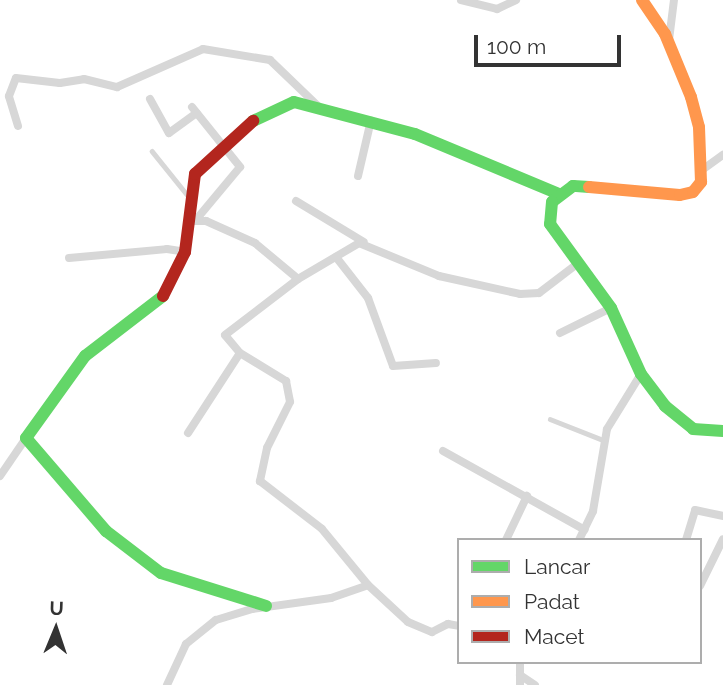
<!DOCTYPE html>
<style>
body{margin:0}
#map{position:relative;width:723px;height:685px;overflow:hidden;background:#fff;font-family:Raleway,sans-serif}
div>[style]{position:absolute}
.lane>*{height:4.5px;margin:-2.25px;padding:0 2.25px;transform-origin:2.25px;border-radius:2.25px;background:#d7d7d7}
.street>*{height:8px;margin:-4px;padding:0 4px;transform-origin:4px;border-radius:4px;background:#d7d7d7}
.fast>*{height:12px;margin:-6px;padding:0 6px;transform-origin:6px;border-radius:6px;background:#63d668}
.slow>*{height:12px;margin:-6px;padding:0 6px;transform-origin:6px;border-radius:6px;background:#ff974d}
.jam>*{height:12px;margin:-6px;padding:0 6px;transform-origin:6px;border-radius:6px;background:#b3261e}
span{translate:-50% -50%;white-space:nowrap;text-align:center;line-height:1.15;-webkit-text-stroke:7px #fff;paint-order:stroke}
.legend{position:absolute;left:457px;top:538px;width:245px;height:126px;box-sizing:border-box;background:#fff;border:2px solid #adadad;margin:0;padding:9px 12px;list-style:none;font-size:21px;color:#333}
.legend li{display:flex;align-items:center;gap:14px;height:35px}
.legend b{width:35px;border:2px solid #adadad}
.north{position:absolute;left:21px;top:594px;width:70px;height:70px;-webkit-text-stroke:5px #fff;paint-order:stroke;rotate:2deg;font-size:19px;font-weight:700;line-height:28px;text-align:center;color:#333}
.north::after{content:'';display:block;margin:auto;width:24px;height:32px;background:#333;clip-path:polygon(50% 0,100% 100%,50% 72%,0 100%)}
.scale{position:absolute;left:474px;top:35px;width:147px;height:32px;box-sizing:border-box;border:4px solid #333;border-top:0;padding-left:9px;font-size:21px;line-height:24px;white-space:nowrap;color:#333;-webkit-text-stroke:5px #fff;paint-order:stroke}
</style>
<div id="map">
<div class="lane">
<i style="left:152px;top:151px;width:59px;rotate:51.2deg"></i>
<i style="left:550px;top:419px;width:57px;rotate:21.6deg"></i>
</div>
<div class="street">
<i style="left:461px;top:0;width:37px;rotate:14deg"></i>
<i style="left:497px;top:9px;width:21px;rotate:-25deg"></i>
<i style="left:669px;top:40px;width:40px;rotate:-82.9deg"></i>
<i style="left:150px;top:99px;width:39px;rotate:61deg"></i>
<i style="left:169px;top:133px;width:34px;rotate:-36deg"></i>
<i style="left:192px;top:107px;width:77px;rotate:51.3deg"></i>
<i style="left:240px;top:167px;width:70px;rotate:129.8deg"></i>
<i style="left:18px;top:126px;width:31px;rotate:-107deg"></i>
<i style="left:9px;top:96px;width:19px;rotate:-69deg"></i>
<i style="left:16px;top:78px;width:44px;rotate:6.5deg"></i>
<i style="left:60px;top:83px;width:24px;rotate:-9deg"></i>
<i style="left:84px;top:79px;width:34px;rotate:14deg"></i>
<i style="left:117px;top:87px;width:94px;rotate:-23.8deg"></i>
<i style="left:203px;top:49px;width:68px;rotate:9.3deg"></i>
<i style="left:270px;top:60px;width:68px;rotate:43.8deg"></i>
<i style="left:702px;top:170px;width:26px;rotate:-36deg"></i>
<i style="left:358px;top:176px;width:57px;rotate:-76.9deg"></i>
<i style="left:296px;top:201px;width:79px;rotate:31.1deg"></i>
<i style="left:193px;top:221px;width:13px"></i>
<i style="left:206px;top:221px;width:54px;rotate:24.2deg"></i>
<i style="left:255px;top:243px;width:56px;rotate:39.9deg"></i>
<i style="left:336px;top:257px;width:52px;rotate:52deg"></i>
<i style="left:368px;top:298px;width:72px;rotate:69.8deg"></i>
<i style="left:393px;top:366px;width:43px;rotate:-4deg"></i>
<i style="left:69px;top:258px;width:98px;rotate:-5.2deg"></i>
<i style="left:167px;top:249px;width:18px;rotate:9deg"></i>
<i style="left:560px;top:333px;width:57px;rotate:-26.1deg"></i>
<i style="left:240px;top:353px;width:23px;rotate:-130deg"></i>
<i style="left:225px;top:335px;width:92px;rotate:-37.5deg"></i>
<i style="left:298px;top:279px;width:71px;rotate:-30.5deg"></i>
<i style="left:359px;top:243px;width:87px;rotate:22.4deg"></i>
<i style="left:439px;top:276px;width:83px;rotate:12.5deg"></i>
<i style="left:520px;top:294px;width:19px;rotate:-3deg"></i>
<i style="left:539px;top:293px;width:48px;rotate:-37.3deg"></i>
<i style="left:188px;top:433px;width:95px;rotate:-57deg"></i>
<i style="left:240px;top:353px;width:54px;rotate:31.3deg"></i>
<i style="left:286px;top:381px;width:21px;rotate:79deg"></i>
<i style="left:290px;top:402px;width:51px;rotate:116.6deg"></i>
<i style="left:267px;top:448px;width:34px;rotate:102deg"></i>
<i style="left:260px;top:481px;width:78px;rotate:37.7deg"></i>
<i style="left:322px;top:529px;width:72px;rotate:50.6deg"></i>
<i style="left:368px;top:585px;width:54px;rotate:42.8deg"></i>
<i style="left:408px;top:622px;width:26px;rotate:23deg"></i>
<i style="left:432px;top:632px;width:18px;rotate:-27deg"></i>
<i style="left:448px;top:624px;width:11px;rotate:10deg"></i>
<i style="left:443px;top:451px;width:162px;rotate:29.1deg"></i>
<i style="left:0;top:476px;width:46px;rotate:-55.6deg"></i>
<i style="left:506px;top:540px;width:49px;rotate:-64.5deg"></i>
<i style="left:579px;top:540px;width:32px;rotate:-64deg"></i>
<i style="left:593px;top:511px;width:83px;rotate:-80.3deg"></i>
<i style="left:607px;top:429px;width:65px;rotate:-58.3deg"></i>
<i style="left:686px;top:540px;width:31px;rotate:-73deg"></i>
<i style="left:695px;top:510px;width:29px;rotate:12deg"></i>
<i style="left:700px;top:586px;width:52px;rotate:-63.9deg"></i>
<i style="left:520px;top:675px;width:18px;rotate:34deg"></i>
<i style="left:167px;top:685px;width:45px;rotate:-65.1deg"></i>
<i style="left:186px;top:644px;width:38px;rotate:-39deg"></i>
<i style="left:216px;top:620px;width:38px;rotate:-17deg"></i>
<i style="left:252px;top:609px;width:80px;rotate:-7.9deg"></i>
<i style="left:331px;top:598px;width:39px;rotate:-19deg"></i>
<i style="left:520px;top:685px;width:23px;rotate:-90deg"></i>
</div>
<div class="fast">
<i style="left:253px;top:121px;width:45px;rotate:-24.9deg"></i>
<i style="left:294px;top:102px;width:125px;rotate:14.8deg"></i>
<i style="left:415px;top:134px;width:154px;rotate:22.6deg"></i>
<i style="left:589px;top:187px;width:16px;rotate:-176deg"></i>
<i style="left:573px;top:186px;width:26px;rotate:143deg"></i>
<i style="left:552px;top:202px;width:22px;rotate:95deg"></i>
<i style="left:550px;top:224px;width:104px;rotate:54deg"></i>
<i style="left:611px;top:308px;width:72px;rotate:65.6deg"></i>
<i style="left:641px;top:374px;width:40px;rotate:53deg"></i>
<i style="left:665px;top:406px;width:36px;rotate:39deg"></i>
<i style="left:693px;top:429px;width:30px;rotate:4deg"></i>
<i style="left:163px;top:296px;width:98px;rotate:142.4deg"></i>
<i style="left:85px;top:356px;width:101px;rotate:125.7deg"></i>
<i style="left:26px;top:438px;width:123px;rotate:49.3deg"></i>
<i style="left:106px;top:531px;width:69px;rotate:37.4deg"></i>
<i style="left:161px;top:573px;width:110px;rotate:17.4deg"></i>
</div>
<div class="slow">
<i style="left:589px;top:187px;width:91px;rotate:5deg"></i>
<i style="left:680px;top:195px;width:13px;rotate:-13deg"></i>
<i style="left:693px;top:192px;width:13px;rotate:-51deg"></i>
<i style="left:701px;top:182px;width:55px;rotate:-92.1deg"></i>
<i style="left:699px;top:127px;width:31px;rotate:-105deg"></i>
<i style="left:691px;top:97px;width:68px;rotate:-112.4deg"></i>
<i style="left:665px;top:34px;width:41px;rotate:-124.1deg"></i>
</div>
<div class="jam">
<i style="left:163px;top:296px;width:49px;rotate:-63.4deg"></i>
<i style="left:185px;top:252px;width:79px;rotate:-82.7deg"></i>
<i style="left:195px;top:174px;width:79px;rotate:-42.4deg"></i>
</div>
<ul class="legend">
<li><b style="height:9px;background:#63d668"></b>Lancar</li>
<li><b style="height:9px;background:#ff974d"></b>Padat</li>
<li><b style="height:9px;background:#b3261e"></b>Macet</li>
</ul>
<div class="north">U</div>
<div class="scale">100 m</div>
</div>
